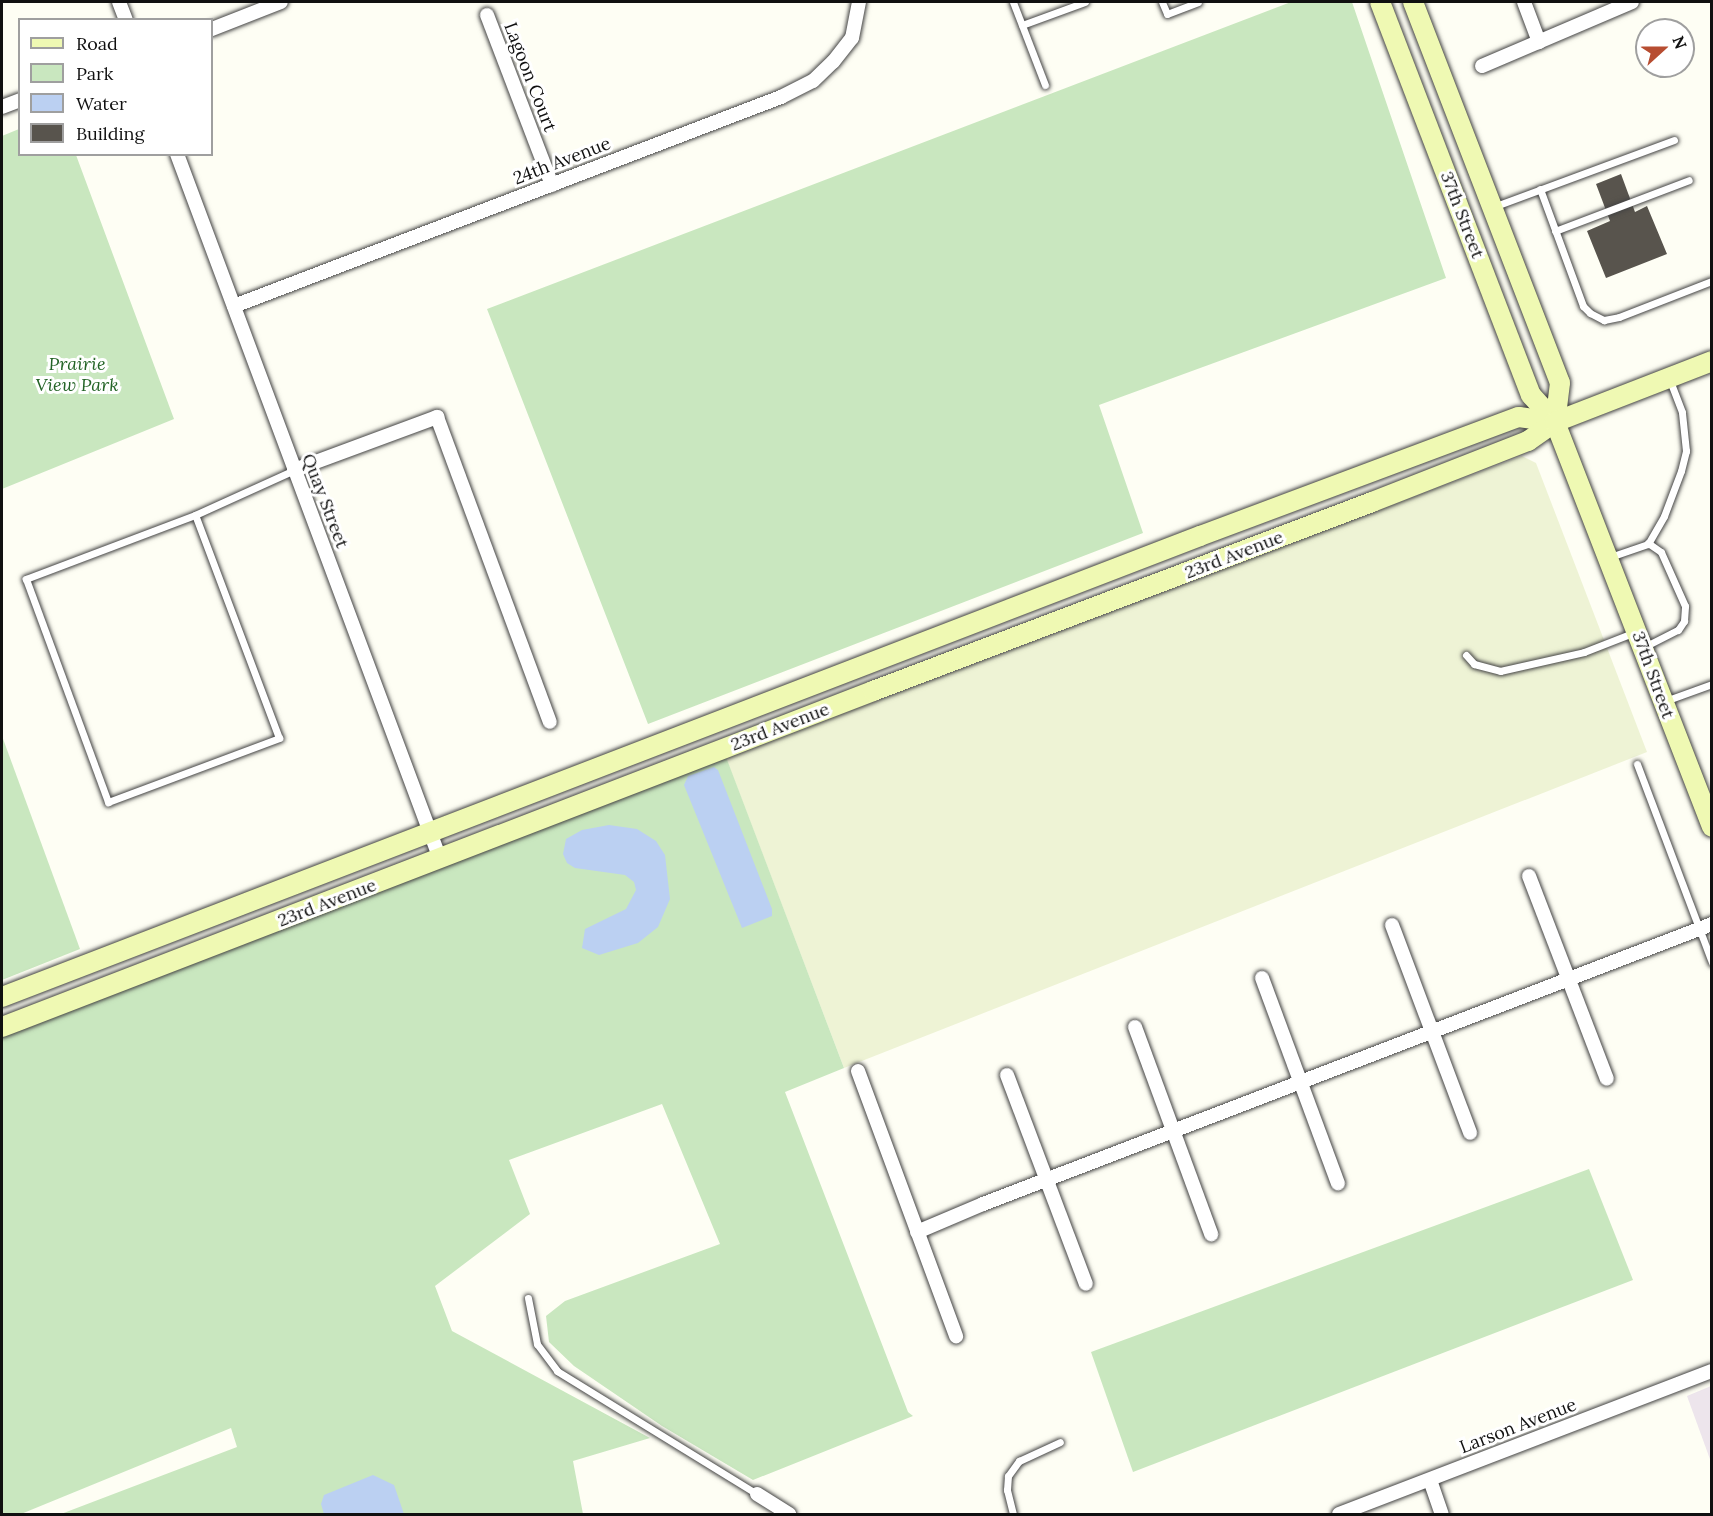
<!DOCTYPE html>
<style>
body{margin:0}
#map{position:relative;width:1713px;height:1516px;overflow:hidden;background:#fefef4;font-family:Lora,serif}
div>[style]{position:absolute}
.industrial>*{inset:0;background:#ede5ec}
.farmland>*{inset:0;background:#eef3d5}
.green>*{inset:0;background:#c9e7bf}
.water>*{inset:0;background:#bbd0f2}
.building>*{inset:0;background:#58544d}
.roads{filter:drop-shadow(0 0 2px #434343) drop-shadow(0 0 2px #434343)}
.service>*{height:7px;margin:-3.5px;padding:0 3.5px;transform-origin:3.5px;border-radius:3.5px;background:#fff}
.minor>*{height:14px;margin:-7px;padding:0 7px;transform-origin:7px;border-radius:7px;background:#fff}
.secondary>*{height:20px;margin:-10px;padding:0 10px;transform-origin:10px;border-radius:10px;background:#eff9b3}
span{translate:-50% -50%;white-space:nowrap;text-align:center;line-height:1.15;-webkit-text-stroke:6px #fff;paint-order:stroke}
.street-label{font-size:18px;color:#101010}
.park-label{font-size:18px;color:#246427;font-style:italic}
.frame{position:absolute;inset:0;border:3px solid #101010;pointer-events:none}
.legend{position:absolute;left:18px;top:18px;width:195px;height:138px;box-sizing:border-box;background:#fff;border:2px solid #9f9f9f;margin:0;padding:8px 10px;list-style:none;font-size:18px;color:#101010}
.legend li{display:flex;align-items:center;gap:12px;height:30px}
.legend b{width:30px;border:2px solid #9f9f9f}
.north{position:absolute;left:1635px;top:18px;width:60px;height:60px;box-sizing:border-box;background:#fff;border:2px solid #9f9f9f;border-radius:50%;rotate:69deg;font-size:16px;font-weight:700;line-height:24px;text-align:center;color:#101010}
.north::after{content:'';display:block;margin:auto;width:21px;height:27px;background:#b74d31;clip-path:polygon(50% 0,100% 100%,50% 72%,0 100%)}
</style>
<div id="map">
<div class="industrial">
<i style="clip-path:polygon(1711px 1386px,1711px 1462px,1687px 1396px)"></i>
</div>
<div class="farmland">
<i style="clip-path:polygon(1522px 456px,1536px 463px,1647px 752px,844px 1068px,726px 758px)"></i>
</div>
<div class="green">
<i style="clip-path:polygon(1291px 2px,1352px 2px,1446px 278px,1099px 405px,1143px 533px,648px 724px,487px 309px)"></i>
<i style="clip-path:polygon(19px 129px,20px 154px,76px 155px,174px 419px,2px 489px,2px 136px)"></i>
<i style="clip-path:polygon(2px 736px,80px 949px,2px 980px)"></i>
<i style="clip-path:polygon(723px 749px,844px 1068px,785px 1092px,908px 1412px,913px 1416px,753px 1480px,662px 1426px,574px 1366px,549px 1342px,546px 1316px,565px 1301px,720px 1244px,662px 1104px,509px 1160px,530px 1214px,435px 1286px,452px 1331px,650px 1438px,573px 1461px,583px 1514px,61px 1514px,237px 1447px,231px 1428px,21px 1514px,2px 1514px,2px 1031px)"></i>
<i style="clip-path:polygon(1589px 1169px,1633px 1280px,1133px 1472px,1091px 1352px)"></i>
</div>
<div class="water">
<i style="clip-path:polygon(714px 767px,718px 770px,772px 909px,772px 916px,742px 928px,684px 785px,688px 776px)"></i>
<i style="clip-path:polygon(609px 825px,637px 829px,656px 841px,665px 855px,670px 899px,658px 927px,638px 943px,599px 955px,582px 948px,585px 929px,626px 909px,636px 890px,634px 882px,625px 875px,575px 868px,567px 863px,563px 854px,566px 839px,582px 830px)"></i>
<i style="clip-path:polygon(373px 1475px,394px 1485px,404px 1514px,324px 1514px,321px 1504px,324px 1495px)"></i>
</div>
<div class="building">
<i style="clip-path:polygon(1621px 174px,1635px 212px,1647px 206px,1667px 254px,1606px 278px,1587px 231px,1610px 221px,1596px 184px)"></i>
</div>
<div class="roads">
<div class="service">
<i style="left:1013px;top:2px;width:89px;rotate:68.9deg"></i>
<i style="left:1162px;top:2px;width:13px;rotate:67deg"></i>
<i style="left:1167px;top:14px;width:33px;rotate:-21deg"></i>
<i style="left:1022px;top:25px;width:67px;rotate:-20.1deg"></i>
<i style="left:1540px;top:189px;width:125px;rotate:69.8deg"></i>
<i style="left:1583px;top:306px;width:10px;rotate:45deg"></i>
<i style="left:1590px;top:313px;width:16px;rotate:27deg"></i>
<i style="left:1604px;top:320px;width:15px;rotate:-11deg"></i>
<i style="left:1619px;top:317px;width:100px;rotate:-21.2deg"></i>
<i style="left:1493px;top:207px;width:193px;rotate:-20.3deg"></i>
<i style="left:1555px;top:231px;width:143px;rotate:-20.8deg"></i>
<i style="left:195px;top:515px;width:181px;rotate:159.3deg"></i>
<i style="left:26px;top:579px;width:238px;rotate:69.8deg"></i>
<i style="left:108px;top:802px;width:183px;rotate:-20.5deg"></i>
<i style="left:279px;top:738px;width:238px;rotate:-110.6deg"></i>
<i style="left:195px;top:515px;width:109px;rotate:-24.4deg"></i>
<i style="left:1610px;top:557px;width:40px;rotate:-18.9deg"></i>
<i style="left:1648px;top:544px;width:32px;rotate:-60deg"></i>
<i style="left:1664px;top:516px;width:48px;rotate:-69.3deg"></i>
<i style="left:1681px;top:471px;width:21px;rotate:-76deg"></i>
<i style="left:1686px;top:451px;width:39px;rotate:-96deg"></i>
<i style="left:1682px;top:412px;width:34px;rotate:-111deg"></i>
<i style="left:1644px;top:647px;width:38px;rotate:-27deg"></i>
<i style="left:1678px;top:630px;width:11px;rotate:-56deg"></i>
<i style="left:1684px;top:621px;width:15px;rotate:-86deg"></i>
<i style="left:1685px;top:606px;width:59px;rotate:-114deg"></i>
<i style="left:1661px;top:552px;width:16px;rotate:-145deg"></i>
<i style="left:1466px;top:655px;width:12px;rotate:48deg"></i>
<i style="left:1474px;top:664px;width:27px;rotate:15deg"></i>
<i style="left:1500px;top:671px;width:86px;rotate:-12.7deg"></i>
<i style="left:1584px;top:652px;width:55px;rotate:-21.4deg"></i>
<i style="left:1665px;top:701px;width:50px;rotate:-19.9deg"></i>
<i style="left:1637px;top:764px;width:212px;rotate:69.3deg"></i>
<i style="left:528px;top:1298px;width:47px;rotate:78.9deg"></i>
<i style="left:537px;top:1344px;width:34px;rotate:53deg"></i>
<i style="left:557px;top:1371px;width:235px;rotate:31.6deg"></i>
<i style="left:1013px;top:1514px;width:25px;rotate:-104deg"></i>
<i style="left:1007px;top:1490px;width:14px;rotate:-86deg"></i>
<i style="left:1008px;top:1476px;width:19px;rotate:-54deg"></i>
<i style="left:1019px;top:1461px;width:45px;rotate:-24.9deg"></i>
</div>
<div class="minor">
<i style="left:119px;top:2px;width:19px;rotate:69deg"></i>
<i style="left:1524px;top:2px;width:43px;rotate:69.4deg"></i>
<i style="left:487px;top:15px;width:182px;rotate:69.1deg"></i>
<i style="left:212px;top:29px;width:74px;rotate:-21.4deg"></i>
<i style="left:1482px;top:66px;width:163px;rotate:-23.1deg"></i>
<i style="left:2px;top:107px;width:19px;rotate:-21deg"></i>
<i style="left:177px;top:154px;width:752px;rotate:69.54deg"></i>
<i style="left:234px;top:306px;width:586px;rotate:-20.91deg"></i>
<i style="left:781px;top:97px;width:36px;rotate:-27deg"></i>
<i style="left:813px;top:81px;width:28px;rotate:-44deg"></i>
<i style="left:833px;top:62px;width:31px;rotate:-52deg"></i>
<i style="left:852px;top:38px;width:37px;rotate:-79deg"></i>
<i style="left:294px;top:470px;width:153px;rotate:-20.3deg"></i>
<i style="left:437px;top:417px;width:325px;rotate:69.7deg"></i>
<i style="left:1529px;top:876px;width:217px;rotate:69deg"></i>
<i style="left:1392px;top:925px;width:222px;rotate:69.4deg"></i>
<i style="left:1262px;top:978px;width:219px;rotate:69.7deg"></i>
<i style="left:1135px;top:1027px;width:221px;rotate:69.8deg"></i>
<i style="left:858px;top:1071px;width:283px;rotate:69.7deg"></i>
<i style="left:1007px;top:1075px;width:223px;rotate:69.3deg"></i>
<i style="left:917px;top:1232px;width:72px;rotate:-23deg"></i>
<i style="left:983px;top:1204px;width:781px;rotate:-21.01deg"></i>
<i style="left:1430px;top:1480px;width:36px;rotate:71deg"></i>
<i style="left:757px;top:1494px;width:38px;rotate:32deg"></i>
<i style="left:1339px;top:1514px;width:399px;rotate:-21deg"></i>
</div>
<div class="secondary">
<i style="left:1380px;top:2px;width:421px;rotate:69deg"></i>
<i style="left:1531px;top:395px;width:36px;rotate:48deg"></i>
<i style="left:1555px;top:422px;width:434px;rotate:68.8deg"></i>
<i style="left:1413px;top:2px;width:408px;rotate:68.9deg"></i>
<i style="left:1560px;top:383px;width:39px;rotate:97deg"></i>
<i style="left:2px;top:997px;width:1284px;rotate:-21.05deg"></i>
<i style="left:1200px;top:536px;width:340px;rotate:-20.5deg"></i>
<i style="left:1519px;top:417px;width:36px;rotate:8deg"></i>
<i style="left:2px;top:1027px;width:934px;rotate:-21.09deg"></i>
<i style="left:873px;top:691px;width:534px;rotate:-20.74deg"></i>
<i style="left:1372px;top:502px;width:168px;rotate:-21.4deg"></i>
<i style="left:1528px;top:441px;width:33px;rotate:-35deg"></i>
<i style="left:1555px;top:422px;width:168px;rotate:-21.2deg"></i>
</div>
</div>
<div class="street-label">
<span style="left:530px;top:77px;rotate:69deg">Lagoon Court</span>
<span style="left:562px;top:161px;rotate:-21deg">24th Avenue</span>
<span style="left:1462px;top:215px;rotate:69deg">37th Street</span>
<span style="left:325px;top:501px;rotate:69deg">Quay Street</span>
<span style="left:1234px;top:555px;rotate:-21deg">23rd Avenue</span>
<span style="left:1653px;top:675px;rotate:70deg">37th Street</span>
<span style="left:780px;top:727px;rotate:-21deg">23rd Avenue</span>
<span style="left:327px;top:903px;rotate:-21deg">23rd Avenue</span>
<span style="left:1518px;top:1426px;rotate:-21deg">Larson Avenue</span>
</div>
<div class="park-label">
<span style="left:77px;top:375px">Prairie<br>View Park</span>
</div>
<div class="frame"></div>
<ul class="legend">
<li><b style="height:8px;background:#eff9b3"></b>Road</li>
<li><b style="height:16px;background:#c9e7bf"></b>Park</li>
<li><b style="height:16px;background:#bbd0f2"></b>Water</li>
<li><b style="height:16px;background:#58544d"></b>Building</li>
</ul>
<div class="north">N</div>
</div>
